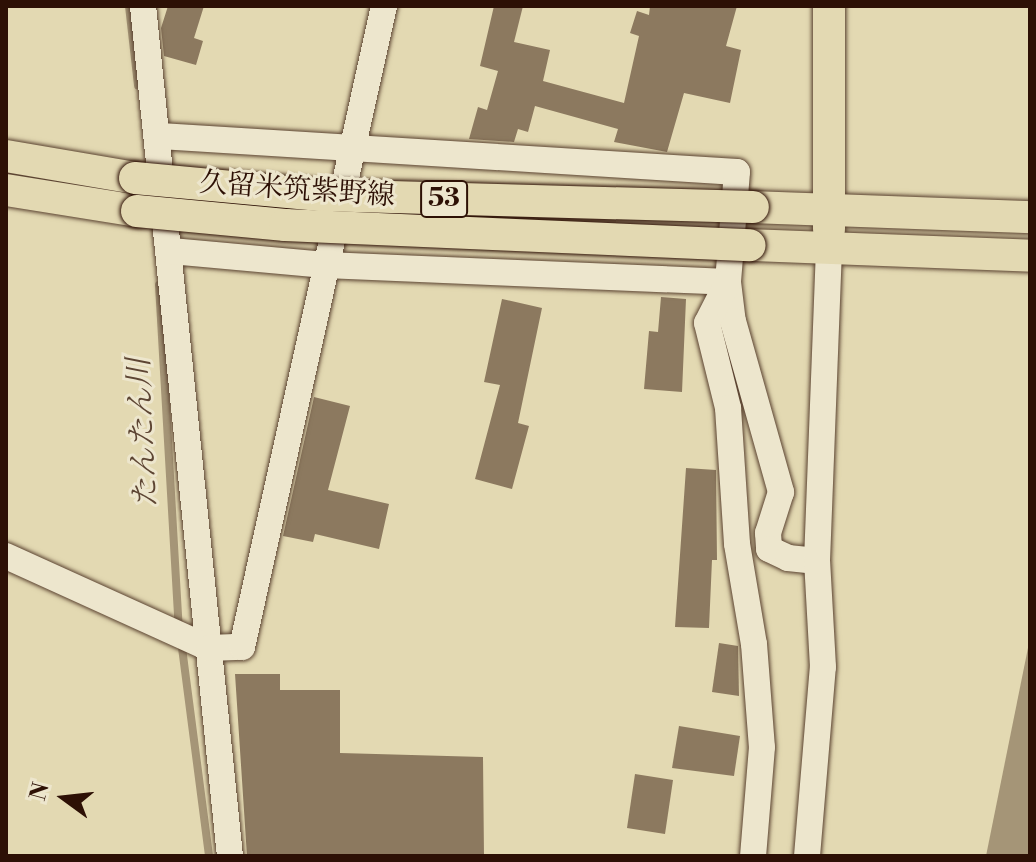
<!DOCTYPE html>
<meta charset="utf-8">
<style>
body{margin:0}
#map{position:relative;width:1036px;height:862px;overflow:hidden;background:#e3d9b2;font-family:"Libre Bodoni","Noto Serif JP",serif}
div>[style]{position:absolute}
.water>*{inset:0;background:#a59577}
.stream>*{height:8px;margin:-4px;padding:0 4px;transform-origin:4px;border-radius:4px;background:#a59577}
.building>*{inset:0;background:#8c795f}
.roads{filter:drop-shadow(0 0 2px #5a4230) drop-shadow(0 0 2px #5a4230)}
.minor>*{height:26px;margin:-13px;padding:0 13px;transform-origin:13px;border-radius:13px;background:#ede6cd}
.major>*{height:32px;margin:-16px;padding:0 16px;transform-origin:16px;border-radius:16px;background:#e3d9b2}
.bridges{filter:drop-shadow(0 0 2px #2d1005) drop-shadow(0 0 2px #2d1005)}
.major-bridge>*{height:32px;margin:-16px;padding:0 16px;transform-origin:16px;border-radius:16px;background:#e3d9b2}
span{translate:-50% -50%;white-space:nowrap;text-align:center;line-height:1.15;-webkit-text-stroke:6px #ede6cd;paint-order:stroke}
.shield-label span{padding:2px 6px;background:#ede6cd;border:2px solid;border-radius:6px;-webkit-text-stroke-width:0}
.shield-label{font-size:26px;color:#2d1005;font-weight:700}
.street-label{font-size:28px;color:#2d1005}
.water-label{font-size:30px;color:#5d4533;font-style:italic}
.frame{position:absolute;inset:0;border:8px solid #2d1005;pointer-events:none}
.north{position:absolute;left:24px;top:758px;width:80px;height:80px;-webkit-text-stroke:6px #ede6cd;paint-order:stroke;rotate:285deg;font-size:22px;font-weight:700;line-height:32px;text-align:center;color:#2d1005}
.north::after{content:'';display:block;margin:auto;width:28px;height:36px;background:#2d1005;clip-path:polygon(50% 0,100% 100%,50% 72%,0 100%)}
</style>
<div id="map">
<div class="water">
<i style="clip-path:polygon(1030px 638px,1030px 856px,986px 856px)"></i>
</div>
<div class="stream">
<i style="left:129px;top:6px;width:80px;rotate:83.5deg"></i>
<i style="left:159px;top:285px;width:343px;rotate:86.7deg"></i>
<i style="left:181px;top:640px;width:218px;rotate:82.6deg"></i>
</div>
<div class="building">
<i style="clip-path:polygon(168px 6px,204px 6px,194px 38px,203px 41px,196px 65px,164px 56px,161px 28px)"></i>
<i style="clip-path:polygon(494px 6px,523px 6px,514px 42px,550px 50px,543px 81px,624px 103px,639px 36px,630px 33px,637px 11px,649px 15px,650px 6px,737px 6px,726px 46px,741px 50px,730px 103px,684px 93px,667px 152px,614px 142px,618px 129px,535px 106px,528px 132px,518px 129px,514px 142px,469px 139px,478px 107px,487px 110px,498px 71px,480px 66px)"></i>
<i style="clip-path:polygon(661px 297px,686px 299px,682px 392px,644px 389px,649px 331px,658px 332px)"></i>
<i style="clip-path:polygon(502px 299px,542px 308px,518px 423px,529px 426px,512px 489px,475px 479px,500px 385px,484px 382px)"></i>
<i style="clip-path:polygon(314px 397px,350px 406px,328px 490px,389px 504px,379px 549px,315px 534px,313px 542px,283px 536px)"></i>
<i style="clip-path:polygon(686px 468px,716px 470px,717px 560px,712px 560px,709px 628px,675px 627px)"></i>
<i style="clip-path:polygon(719px 643px,738px 646px,739px 696px,712px 692px)"></i>
<i style="clip-path:polygon(235px 674px,280px 674px,280px 690px,340px 690px,340px 753px,483px 757px,484px 856px,247px 856px)"></i>
<i style="clip-path:polygon(679px 726px,740px 736px,734px 776px,672px 768px)"></i>
<i style="clip-path:polygon(635px 774px,673px 780px,665px 834px,627px 828px)"></i>
</div>
<div class="roads">
<div class="minor">
<i style="left:143px;top:6px;width:854px;rotate:84.16deg"></i>
<i style="left:160px;top:136px;width:578px;rotate:3.57deg"></i>
<i style="left:737px;top:172px;width:110px;rotate:94.7deg"></i>
<i style="left:728px;top:282px;width:39px;rotate:83deg"></i>
<i style="left:733px;top:321px;width:178px;rotate:74.3deg"></i>
<i style="left:781px;top:492px;width:43px;rotate:107.6deg"></i>
<i style="left:768px;top:533px;width:16px;rotate:86deg"></i>
<i style="left:769px;top:549px;width:21px;rotate:25deg"></i>
<i style="left:788px;top:558px;width:29px;rotate:6deg"></i>
<i style="left:171px;top:251px;width:155px;rotate:5.2deg"></i>
<i style="left:325px;top:265px;width:403px;rotate:2.4deg"></i>
<i style="left:728px;top:282px;width:46px;rotate:117.1deg"></i>
<i style="left:707px;top:323px;width:88px;rotate:76.1deg"></i>
<i style="left:728px;top:408px;width:136px;rotate:86.2deg"></i>
<i style="left:737px;top:544px;width:101px;rotate:80.4deg"></i>
<i style="left:754px;top:644px;width:103px;rotate:85.6deg"></i>
<i style="left:762px;top:747px;width:109px;rotate:94.7deg"></i>
<i style="left:6px;top:556px;width:223px;rotate:24.4deg"></i>
<i style="left:209px;top:648px;width:33px;rotate:-2deg"></i>
<i style="left:242px;top:647px;width:657px;rotate:-77.51deg"></i>
<i style="left:807px;top:856px;width:190px;rotate:-85.2deg"></i>
<i style="left:823px;top:667px;width:106px;rotate:-93.2deg"></i>
<i style="left:817px;top:561px;width:313px;rotate:-87.8deg"></i>
</div>
<div class="major">
<i style="left:6px;top:156px;width:131px;rotate:9.7deg"></i>
<i style="left:6px;top:190px;width:133px;rotate:9.1deg"></i>
<i style="left:753px;top:207px;width:277px;rotate:2.1deg"></i>
<i style="left:829px;top:229px;width:223px;rotate:-90deg"></i>
<i style="left:750px;top:245px;width:280px;rotate:2.2deg"></i>
</div>
</div>
<div class="bridges">
<div class="major-bridge">
<i style="left:135px;top:178px;width:186px;rotate:5.3deg"></i>
<i style="left:320px;top:195px;width:433px;rotate:1.6deg"></i>
<i style="left:137px;top:211px;width:149px;rotate:5.4deg"></i>
<i style="left:285px;top:225px;width:465px;rotate:2.5deg"></i>
</div>
</div>
<div class="shield-label">
<span style="left:444px;top:199px">53</span>
</div>
<div class="street-label">
<span style="left:297px;top:190px;rotate:4deg">久留米筑紫野線</span>
</div>
<div class="water-label">
<span style="left:143px;top:433px;rotate:-93deg">たんたん川</span>
</div>
<div class="frame"></div>
<div class="north">N</div>
</div>
